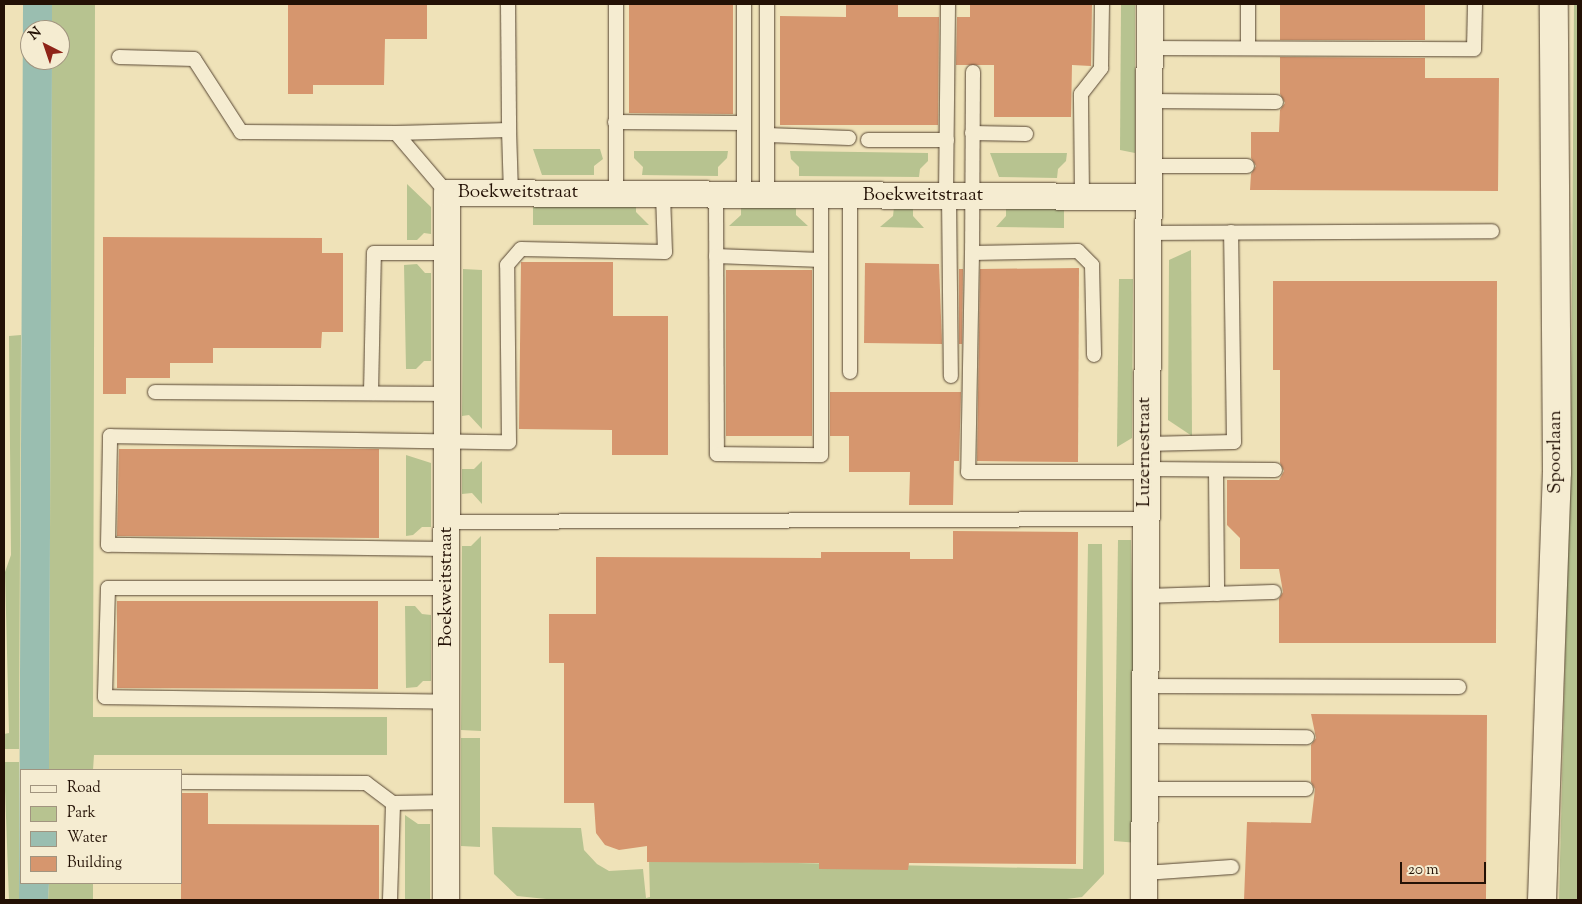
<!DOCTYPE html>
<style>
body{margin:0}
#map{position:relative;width:1582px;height:904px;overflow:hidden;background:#efe2b8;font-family:"Sorts Mill Goudy",serif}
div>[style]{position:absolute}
.green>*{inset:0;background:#b7c390}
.water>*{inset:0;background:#9abeb0}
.building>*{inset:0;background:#d6966e}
.roads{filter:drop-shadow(0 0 1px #564532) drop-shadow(0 0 1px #564532)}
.service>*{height:14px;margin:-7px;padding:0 7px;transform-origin:7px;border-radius:7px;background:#f5ecd1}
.minor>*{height:26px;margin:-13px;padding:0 13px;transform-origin:13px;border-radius:13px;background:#f5ecd1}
.secondary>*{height:28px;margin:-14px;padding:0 14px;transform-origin:14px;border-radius:14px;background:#f5ecd1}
span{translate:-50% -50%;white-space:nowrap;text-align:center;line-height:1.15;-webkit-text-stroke:4px #f5ecd1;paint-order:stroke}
.street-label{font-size:19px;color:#231105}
.frame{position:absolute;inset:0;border:5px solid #231105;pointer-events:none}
.legend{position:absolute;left:20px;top:769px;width:162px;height:115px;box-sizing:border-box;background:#f5ecd1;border:1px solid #a1947f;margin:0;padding:6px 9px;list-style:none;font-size:15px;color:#231105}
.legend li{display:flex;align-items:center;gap:10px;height:25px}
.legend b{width:25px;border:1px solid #a1947f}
.north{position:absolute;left:20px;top:20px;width:50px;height:50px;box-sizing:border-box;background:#f5ecd1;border:1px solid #a1947f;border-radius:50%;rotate:319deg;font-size:14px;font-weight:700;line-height:20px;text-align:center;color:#231105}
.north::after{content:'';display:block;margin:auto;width:18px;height:22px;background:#8f2418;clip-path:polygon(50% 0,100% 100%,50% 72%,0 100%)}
.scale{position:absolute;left:1400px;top:862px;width:86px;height:22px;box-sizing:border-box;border:2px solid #231105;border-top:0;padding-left:6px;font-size:15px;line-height:18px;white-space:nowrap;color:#231105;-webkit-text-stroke:4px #f5ecd1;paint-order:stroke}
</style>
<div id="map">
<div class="green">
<i style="clip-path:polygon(52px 4px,95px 4px,93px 717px,387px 717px,387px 755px,94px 755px,93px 770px,49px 770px,52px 60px,60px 60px,60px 30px,52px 30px)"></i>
<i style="clip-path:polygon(1121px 4px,1135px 4px,1135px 153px,1120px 150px)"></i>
<i style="clip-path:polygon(1574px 4px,1578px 4px,1578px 900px,1559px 900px,1571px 425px)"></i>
<i style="clip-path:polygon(533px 149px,600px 149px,603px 159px,594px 166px,594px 175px,542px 175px)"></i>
<i style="clip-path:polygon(634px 151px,728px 151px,727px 158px,718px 167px,718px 176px,642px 175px,643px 167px,634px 158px)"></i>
<i style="clip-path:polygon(790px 151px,928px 153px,928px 161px,920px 169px,919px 177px,799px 176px,799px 167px,791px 159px)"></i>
<i style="clip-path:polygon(990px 153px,1067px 153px,1066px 161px,1058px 169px,1057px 178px,999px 177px)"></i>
<i style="clip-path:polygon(407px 184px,431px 207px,431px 234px,424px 233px,417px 240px,407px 240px)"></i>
<i style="clip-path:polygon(533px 207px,636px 207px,636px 212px,649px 225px,533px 225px)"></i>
<i style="clip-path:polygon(741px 207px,796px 207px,796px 215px,808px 226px,729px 226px,741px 215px)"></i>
<i style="clip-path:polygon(894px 207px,913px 208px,913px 216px,924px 228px,880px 227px,893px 216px)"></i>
<i style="clip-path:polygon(1006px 208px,1064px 208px,1064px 228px,996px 227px,1006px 216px)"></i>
<i style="clip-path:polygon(1191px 250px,1192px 436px,1168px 420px,1169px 260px)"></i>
<i style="clip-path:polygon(417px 264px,425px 273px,431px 273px,431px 361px,424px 361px,416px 369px,406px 369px,404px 265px)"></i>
<i style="clip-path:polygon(463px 269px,482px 270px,482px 429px,469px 415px,462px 416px)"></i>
<i style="clip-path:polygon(1119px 279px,1133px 279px,1132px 438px,1117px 447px)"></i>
<i style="clip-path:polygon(21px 335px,19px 749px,4px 749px,4px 734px,9px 733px,5px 572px,11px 555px,9px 336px)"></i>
<i style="clip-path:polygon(406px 455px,431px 463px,431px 527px,422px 527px,413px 535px,406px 536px)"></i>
<i style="clip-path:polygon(482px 461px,482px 504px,472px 493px,462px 494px,462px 469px,474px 469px)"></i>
<i style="clip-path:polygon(481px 536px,481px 731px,461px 730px,462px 546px,471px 546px)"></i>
<i style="clip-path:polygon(1118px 540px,1131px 540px,1138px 843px,1114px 841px)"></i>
<i style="clip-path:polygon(1088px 544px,1102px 544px,1104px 874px,1082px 897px,1059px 900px,556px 900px,517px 896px,494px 874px,492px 827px,581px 828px,584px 850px,597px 864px,609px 871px,643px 869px,646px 898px,650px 897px,649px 860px,1083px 869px)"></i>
<i style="clip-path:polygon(405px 606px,415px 606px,422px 614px,431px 615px,431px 681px,423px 681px,417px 687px,406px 688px)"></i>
<i style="clip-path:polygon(480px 738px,480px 847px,461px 846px,461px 738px)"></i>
<i style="clip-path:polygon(4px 762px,19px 762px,19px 900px,9px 900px)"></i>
<i style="clip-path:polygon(405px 815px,418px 824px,430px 824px,430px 900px,405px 900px)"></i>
<i style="clip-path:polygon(49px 883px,93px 883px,93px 900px,48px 900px)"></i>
</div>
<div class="water">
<i style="clip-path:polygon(23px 4px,52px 4px,52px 30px,30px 30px,30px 60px,52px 60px,49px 770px,21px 770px,21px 883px,49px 883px,48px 900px,19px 900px)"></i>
</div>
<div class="building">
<i style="clip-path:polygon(288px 4px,427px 4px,427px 39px,385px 39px,384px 85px,313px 85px,313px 94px,288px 94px)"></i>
<i style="clip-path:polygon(629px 4px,733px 4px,733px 114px,629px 113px)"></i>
<i style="clip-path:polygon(846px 4px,898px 4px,898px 17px,939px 17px,938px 125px,780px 125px,780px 16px,846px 17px)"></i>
<i style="clip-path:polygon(970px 4px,1092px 4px,1091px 66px,1072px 65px,1071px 117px,994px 117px,994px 65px,956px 65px,957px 17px,970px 17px)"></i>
<i style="clip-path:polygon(1280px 4px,1425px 4px,1425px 40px,1280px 40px)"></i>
<i style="clip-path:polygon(1280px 57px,1425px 58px,1425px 78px,1499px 78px,1498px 191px,1250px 190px,1251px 174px,1256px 166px,1251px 158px,1251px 132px,1279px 132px,1280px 110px,1285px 103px,1280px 94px)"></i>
<i style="clip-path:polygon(103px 237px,322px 238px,322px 253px,343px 253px,343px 332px,322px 332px,321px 348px,213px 348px,213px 363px,170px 363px,170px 378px,126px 378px,126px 394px,103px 394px)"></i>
<i style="clip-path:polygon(521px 262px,613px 262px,613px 316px,668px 316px,668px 455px,612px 455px,612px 430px,519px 429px)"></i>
<i style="clip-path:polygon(865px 263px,939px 264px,942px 344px,864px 343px)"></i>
<i style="clip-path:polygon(1079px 268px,1078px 462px,977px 461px,980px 269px)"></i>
<i style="clip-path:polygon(959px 269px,963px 269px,962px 344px,959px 344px)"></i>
<i style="clip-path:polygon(726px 270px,812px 270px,812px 436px,726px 436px)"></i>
<i style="clip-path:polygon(1273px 281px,1497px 281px,1496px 643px,1279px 643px,1279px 599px,1283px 592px,1279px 569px,1240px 569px,1240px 538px,1227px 525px,1227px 480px,1279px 480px,1284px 471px,1280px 463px,1280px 370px,1273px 370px)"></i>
<i style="clip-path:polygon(830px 392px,961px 392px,959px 461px,954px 461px,953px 505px,909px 505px,910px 472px,849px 472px,849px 436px,830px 436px)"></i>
<i style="clip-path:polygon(119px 449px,379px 449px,379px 538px,117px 536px)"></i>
<i style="clip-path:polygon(953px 531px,1078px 532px,1076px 864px,909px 863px,908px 870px,819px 869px,819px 863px,647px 862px,647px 846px,619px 850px,605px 845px,596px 833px,594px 803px,564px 803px,564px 663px,549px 663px,549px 614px,596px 614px,596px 557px,821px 558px,821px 552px,910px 552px,910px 559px,953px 559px)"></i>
<i style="clip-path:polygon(117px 601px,378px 601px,378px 689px,117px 688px)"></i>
<i style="clip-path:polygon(1311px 714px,1487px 715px,1486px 900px,1244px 900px,1247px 822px,1311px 823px,1315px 789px,1311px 782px,1311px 745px,1316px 738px)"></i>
<i style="clip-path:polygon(181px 793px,208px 793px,208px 824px,379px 825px,379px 900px,181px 900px)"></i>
</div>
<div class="roads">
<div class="service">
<i style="left:508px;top:4px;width:126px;rotate:89.5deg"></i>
<i style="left:616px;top:4px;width:190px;rotate:90deg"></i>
<i style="left:767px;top:4px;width:191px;rotate:90deg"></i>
<i style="left:1248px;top:4px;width:44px;rotate:90deg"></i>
<i style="left:1149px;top:48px;width:325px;rotate:0.2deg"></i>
<i style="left:1474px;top:49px;width:45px;rotate:-88.7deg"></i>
<i style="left:119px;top:57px;width:75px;rotate:1.5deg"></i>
<i style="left:194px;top:59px;width:87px;rotate:57.2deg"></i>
<i style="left:241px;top:132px;width:155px;rotate:0.4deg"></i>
<i style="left:396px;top:133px;width:79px;rotate:49.6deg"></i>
<i style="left:973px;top:72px;width:181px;rotate:90.3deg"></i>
<i style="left:972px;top:253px;width:106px;rotate:-1.1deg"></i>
<i style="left:1078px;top:251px;width:20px;rotate:45deg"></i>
<i style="left:1092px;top:265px;width:90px;rotate:88.7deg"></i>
<i style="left:1148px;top:101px;width:128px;rotate:0.4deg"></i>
<i style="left:615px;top:122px;width:129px;rotate:0.4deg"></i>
<i style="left:396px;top:133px;width:113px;rotate:-1.5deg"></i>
<i style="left:509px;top:130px;width:63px;rotate:88.2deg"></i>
<i style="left:972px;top:133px;width:54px;rotate:1.1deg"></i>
<i style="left:767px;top:135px;width:82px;rotate:2.1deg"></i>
<i style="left:868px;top:140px;width:79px"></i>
<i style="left:1147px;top:166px;width:100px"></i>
<i style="left:716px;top:195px;width:259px;rotate:89.8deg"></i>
<i style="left:717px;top:454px;width:104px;rotate:0.6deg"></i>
<i style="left:821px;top:455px;width:260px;rotate:-90deg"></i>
<i style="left:744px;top:195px;width:191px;rotate:-90deg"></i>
<i style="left:850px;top:195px;width:177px;rotate:90deg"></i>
<i style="left:946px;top:196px;width:192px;rotate:-89.4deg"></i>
<i style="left:949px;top:196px;width:180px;rotate:89.4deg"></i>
<i style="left:1082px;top:196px;width:102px;rotate:-90.6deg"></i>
<i style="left:1081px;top:94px;width:33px;rotate:-52deg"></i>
<i style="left:1101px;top:68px;width:64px;rotate:-89.1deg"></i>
<i style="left:1146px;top:233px;width:346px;rotate:-0.3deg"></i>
<i style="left:972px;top:253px;width:219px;rotate:91deg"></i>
<i style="left:968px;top:472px;width:177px"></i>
<i style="left:716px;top:256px;width:105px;rotate:2.2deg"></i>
<i style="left:155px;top:392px;width:292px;rotate:0.4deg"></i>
<i style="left:371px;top:393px;width:140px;rotate:-88.8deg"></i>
<i style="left:374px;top:253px;width:73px"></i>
<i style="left:1145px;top:444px;width:89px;rotate:-1.3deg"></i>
<i style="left:1234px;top:442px;width:210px;rotate:-90.8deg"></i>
<i style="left:1145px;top:469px;width:130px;rotate:0.4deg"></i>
<i style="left:1216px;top:470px;width:124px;rotate:89.5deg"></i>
<i style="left:447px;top:522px;width:698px;rotate:-0.25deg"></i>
<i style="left:447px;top:549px;width:339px;rotate:-179.3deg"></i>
<i style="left:108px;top:545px;width:109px;rotate:-88.9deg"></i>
<i style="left:110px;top:436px;width:399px;rotate:0.9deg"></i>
<i style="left:509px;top:442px;width:177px;rotate:-90.6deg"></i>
<i style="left:507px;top:265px;width:21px;rotate:-49deg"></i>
<i style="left:521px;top:249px;width:144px;rotate:1.2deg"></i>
<i style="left:665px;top:252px;width:58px;rotate:-92deg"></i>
<i style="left:447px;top:588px;width:339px;rotate:180deg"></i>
<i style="left:108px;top:588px;width:109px;rotate:91.6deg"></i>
<i style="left:105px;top:697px;width:342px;rotate:0.8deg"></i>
<i style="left:1145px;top:596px;width:129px;rotate:-1.8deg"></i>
<i style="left:1145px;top:686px;width:314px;rotate:0.2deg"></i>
<i style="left:1145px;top:736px;width:162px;rotate:0.4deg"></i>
<i style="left:181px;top:782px;width:185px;rotate:0.3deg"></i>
<i style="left:366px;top:783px;width:34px;rotate:37deg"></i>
<i style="left:393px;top:803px;width:54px;rotate:-1.1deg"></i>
<i style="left:1145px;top:789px;width:161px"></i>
<i style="left:1144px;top:873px;width:88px;rotate:-3.9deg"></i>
<i style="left:390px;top:900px;width:97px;rotate:-88.2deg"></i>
</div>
<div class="minor">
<i style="left:446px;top:900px;width:707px;rotate:-89.92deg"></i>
<i style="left:447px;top:193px;width:699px;rotate:0.33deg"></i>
<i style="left:1144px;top:900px;width:896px;rotate:-89.62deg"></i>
</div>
<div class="secondary">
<i style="left:1542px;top:900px;width:428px;rotate:-88deg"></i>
<i style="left:1557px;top:472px;width:468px;rotate:-90.4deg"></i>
</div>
</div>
<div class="street-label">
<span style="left:518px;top:193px">Boekweitstraat</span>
<span style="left:923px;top:196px">Boekweitstraat</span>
<span style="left:1145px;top:452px;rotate:-90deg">Luzernestraat</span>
<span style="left:1556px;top:452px;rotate:-90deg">Spoorlaan</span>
<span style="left:447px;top:587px;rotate:-90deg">Boekweitstraat</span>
</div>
<div class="frame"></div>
<ul class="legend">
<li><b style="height:6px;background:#f5ecd1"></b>Road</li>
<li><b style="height:14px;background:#b7c390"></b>Park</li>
<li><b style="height:14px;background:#9abeb0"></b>Water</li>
<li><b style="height:14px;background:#d6966e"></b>Building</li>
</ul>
<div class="north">N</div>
<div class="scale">20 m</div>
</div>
